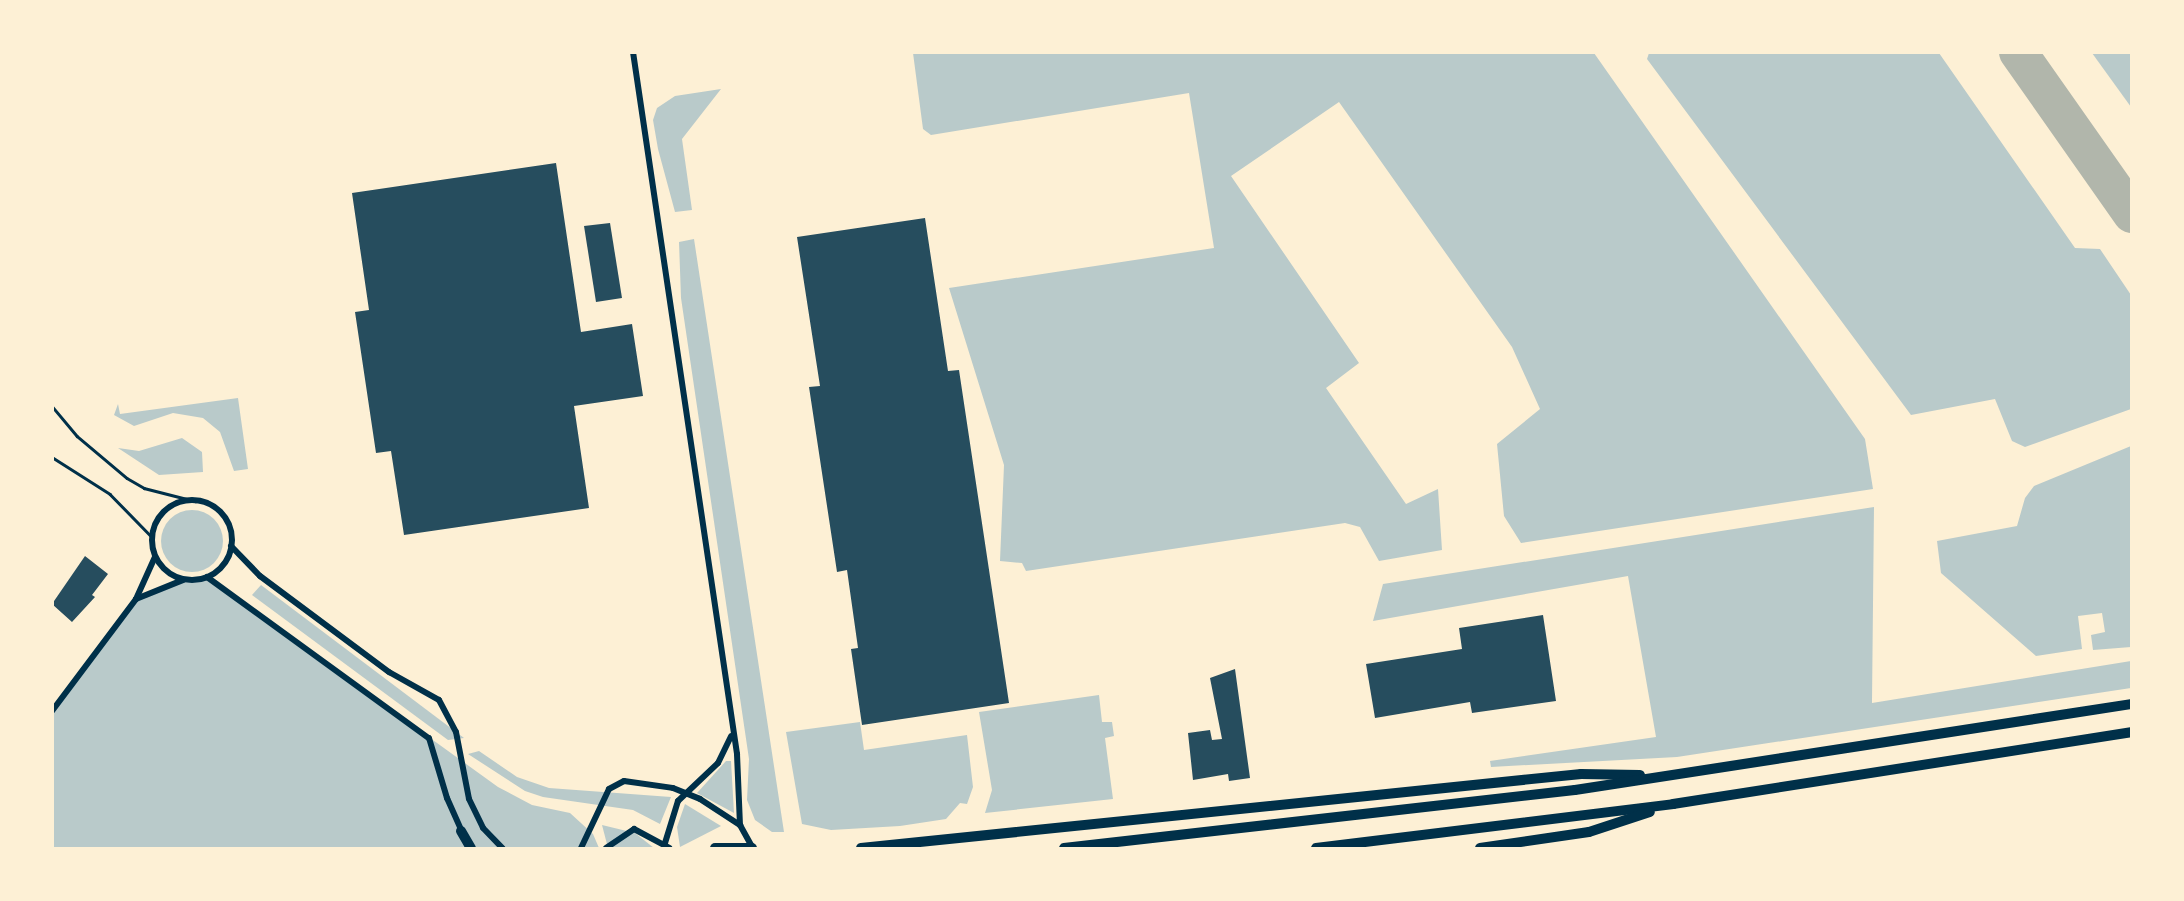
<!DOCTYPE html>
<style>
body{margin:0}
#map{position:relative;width:2184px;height:901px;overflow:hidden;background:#fdf0d5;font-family:"DM Sans",sans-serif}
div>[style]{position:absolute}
.green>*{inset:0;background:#b9caca}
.round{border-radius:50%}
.taxiway>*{height:38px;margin:-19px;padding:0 19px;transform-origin:19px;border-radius:19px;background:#b1b6ab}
.building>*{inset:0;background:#264d5e}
.service>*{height:2.5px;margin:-1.25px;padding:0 1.25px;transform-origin:1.25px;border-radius:1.25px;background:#003049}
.minor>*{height:6px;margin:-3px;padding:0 3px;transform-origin:3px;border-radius:3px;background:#003049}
.minor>.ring{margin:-3px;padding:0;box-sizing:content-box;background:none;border:6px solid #003049;border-radius:50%}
.trunk>*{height:10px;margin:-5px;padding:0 5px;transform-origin:5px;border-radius:5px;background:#003049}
span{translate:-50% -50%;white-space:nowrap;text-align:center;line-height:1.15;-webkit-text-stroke:7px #fdf0d5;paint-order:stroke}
.frame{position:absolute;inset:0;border:54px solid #fdf0d5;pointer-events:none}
</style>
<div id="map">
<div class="green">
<i style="clip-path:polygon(913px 53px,1594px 53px,1865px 439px,1873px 489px,1521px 543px,1504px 516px,1497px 444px,1540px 409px,1512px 347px,1339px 102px,1231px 176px,1359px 363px,1326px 388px,1406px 504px,1438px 489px,1442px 550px,1379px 561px,1360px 527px,1345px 523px,1026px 571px,1022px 563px,1000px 561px,1004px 465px,949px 288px,1214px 248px,1189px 93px,931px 135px,923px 129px)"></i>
<i style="clip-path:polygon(1649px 53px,1939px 53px,2075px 248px,2100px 249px,2131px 295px,2131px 409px,2025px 447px,2012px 441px,1995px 399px,1911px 415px,1647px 59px)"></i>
<i style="clip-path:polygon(2092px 53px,2131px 53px,2131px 107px)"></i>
<i style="clip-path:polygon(721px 89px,682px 139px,692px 210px,675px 212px,658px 149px,653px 120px,657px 108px,675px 96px)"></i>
<i style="clip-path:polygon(694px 239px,784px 832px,772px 832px,755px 820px,747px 800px,749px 759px,681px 298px,679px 242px)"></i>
<i style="clip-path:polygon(238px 398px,248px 469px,234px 471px,220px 432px,203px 418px,173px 413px,134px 426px,114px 415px,118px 404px,120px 414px)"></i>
<i style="clip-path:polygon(182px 438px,202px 452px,203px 472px,159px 475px,118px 448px,139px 451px)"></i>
<i style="clip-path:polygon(2131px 446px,2131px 647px,2093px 650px,2091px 635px,2105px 632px,2102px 613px,2078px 616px,2082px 649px,2036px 656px,1941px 573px,1937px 541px,2017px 526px,2025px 498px,2034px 486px)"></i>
<i style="clip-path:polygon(1874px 507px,1872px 703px,2131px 661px,2131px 688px,1677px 757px,1491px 767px,1490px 761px,1656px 737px,1628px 576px,1373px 621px,1383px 584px)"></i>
<i class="round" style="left:161px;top:510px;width:62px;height:62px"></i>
<i style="clip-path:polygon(207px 577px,498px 787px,532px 805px,570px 813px,593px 834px,599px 848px,53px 848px,52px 711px,136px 599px,184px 580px)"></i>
<i style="clip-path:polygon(261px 585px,464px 738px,448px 740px,252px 595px)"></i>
<i style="clip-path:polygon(1099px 695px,1102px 722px,1112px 722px,1114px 736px,1105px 738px,1113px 799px,985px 813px,992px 790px,979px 712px)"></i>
<i style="clip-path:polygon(860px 722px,864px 750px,967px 735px,973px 787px,967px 804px,960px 803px,946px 819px,900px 826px,831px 830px,802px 824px,786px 732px)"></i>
<i style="clip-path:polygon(479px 751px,517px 777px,549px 788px,671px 797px,660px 824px,633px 810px,543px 797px,525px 791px,468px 754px)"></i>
<i style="clip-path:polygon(726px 761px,731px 761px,734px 813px,697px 793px)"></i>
<i style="clip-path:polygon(685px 804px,721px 826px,680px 847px,677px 827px)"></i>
<i style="clip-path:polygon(602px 825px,635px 833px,654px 848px,608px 848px)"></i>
</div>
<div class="taxiway">
<i style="left:2018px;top:52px;width:198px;rotate:54.9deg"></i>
</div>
<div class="building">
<i style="clip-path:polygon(556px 163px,581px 332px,632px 324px,643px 396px,574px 406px,589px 508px,404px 535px,391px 451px,376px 453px,355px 312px,369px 310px,352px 193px)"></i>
<i style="clip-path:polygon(925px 218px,948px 371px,959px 370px,1009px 703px,862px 725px,851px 649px,858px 648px,847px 570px,837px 572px,809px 387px,820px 386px,797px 237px)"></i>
<i style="clip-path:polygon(610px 223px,622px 298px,596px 302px,584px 226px)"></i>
<i style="clip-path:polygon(85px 556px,108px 574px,92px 595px,95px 597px,72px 622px,52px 604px)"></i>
<i style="clip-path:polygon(1543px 615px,1556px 701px,1472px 713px,1470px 702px,1375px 718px,1366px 664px,1462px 649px,1459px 628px)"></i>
<i style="clip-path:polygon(1235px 669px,1250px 778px,1229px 781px,1228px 774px,1193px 780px,1188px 733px,1210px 730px,1212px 740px,1222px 739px,1210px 678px)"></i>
</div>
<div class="service">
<i style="left:52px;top:406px;width:39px;rotate:50deg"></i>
<i style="left:77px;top:436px;width:65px;rotate:40deg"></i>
<i style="left:127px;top:478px;width:20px;rotate:30deg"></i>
<i style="left:144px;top:488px;width:53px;rotate:14.3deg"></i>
<i style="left:52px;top:457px;width:69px;rotate:32.5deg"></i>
<i style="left:110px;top:494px;width:60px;rotate:45.7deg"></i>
</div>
<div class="minor">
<i style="left:633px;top:52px;width:710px;rotate:81.57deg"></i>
<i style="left:737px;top:754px;width:71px;rotate:87.6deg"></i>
<i class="ring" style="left:152px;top:500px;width:74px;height:74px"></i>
<i style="left:231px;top:546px;width:42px;rotate:46deg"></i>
<i style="left:260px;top:576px;width:161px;rotate:36.7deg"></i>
<i style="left:389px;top:672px;width:57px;rotate:29.2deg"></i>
<i style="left:439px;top:700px;width:36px;rotate:62deg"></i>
<i style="left:456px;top:732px;width:68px;rotate:79deg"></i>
<i style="left:469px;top:799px;width:32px;rotate:64deg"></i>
<i style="left:483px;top:828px;width:28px;rotate:46deg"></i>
<i style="left:207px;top:577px;width:274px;rotate:36deg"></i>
<i style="left:429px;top:738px;width:63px;rotate:73.3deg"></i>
<i style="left:447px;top:798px;width:39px;rotate:66deg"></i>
<i style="left:136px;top:599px;width:51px;rotate:-22deg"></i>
<i style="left:52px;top:711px;width:140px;rotate:-53.1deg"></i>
<i style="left:136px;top:599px;width:46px;rotate:-65.7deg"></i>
<i style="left:665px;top:843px;width:44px;rotate:-72.8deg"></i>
<i style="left:678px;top:801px;width:55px;rotate:-43.5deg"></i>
<i style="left:718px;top:763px;width:30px;rotate:-64deg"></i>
<i style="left:581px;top:848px;width:65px;rotate:-64.6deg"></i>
<i style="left:609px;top:789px;width:17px;rotate:-28deg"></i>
<i style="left:624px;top:781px;width:49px;rotate:8.1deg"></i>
<i style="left:673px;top:788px;width:29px;rotate:22deg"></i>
<i style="left:700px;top:799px;width:48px;rotate:33deg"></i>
<i style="left:740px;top:825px;width:26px;rotate:61deg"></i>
<i style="left:606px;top:848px;width:34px;rotate:-34deg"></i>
<i style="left:634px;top:829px;width:40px;rotate:28deg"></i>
</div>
<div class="trunk">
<i style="left:461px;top:831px;width:20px;rotate:60deg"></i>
<i style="left:715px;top:848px;width:37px"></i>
<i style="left:861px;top:848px;width:724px;rotate:-5.87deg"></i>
<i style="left:1581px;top:774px;width:59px;rotate:1deg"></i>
<i style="left:1064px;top:848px;width:514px;rotate:-6.48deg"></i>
<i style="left:1575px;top:790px;width:564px;rotate:-8.78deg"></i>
<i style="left:1316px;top:848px;width:360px;rotate:-7deg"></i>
<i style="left:1673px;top:804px;width:465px;rotate:-8.9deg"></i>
<i style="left:1480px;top:848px;width:110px;rotate:-8.4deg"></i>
<i style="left:1589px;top:832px;width:64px;rotate:-18.2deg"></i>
</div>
<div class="frame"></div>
</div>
